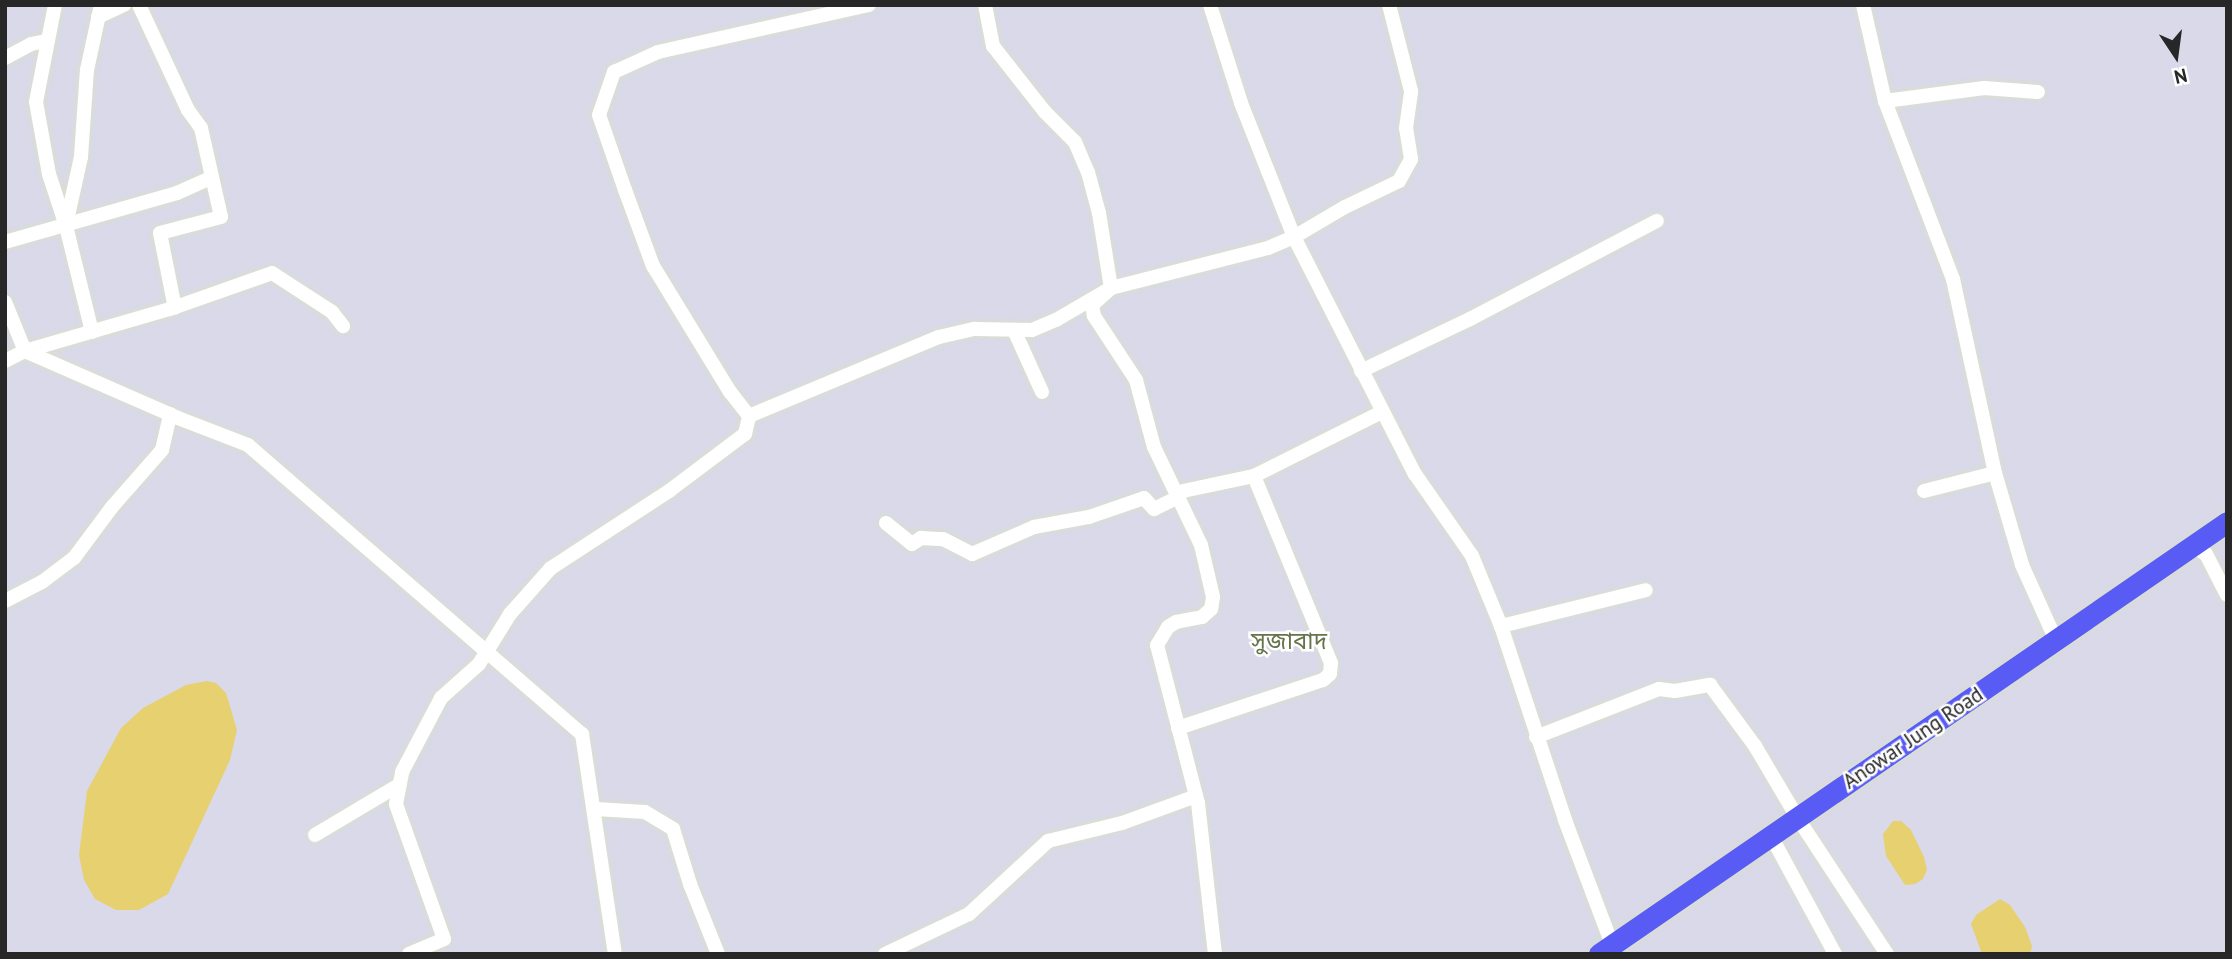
<!DOCTYPE html>
<meta charset="utf-8">
<style>
body{margin:0}
#map{position:relative;width:2232px;height:959px;overflow:hidden;background:#dad9e9;font-family:"PT Sans","Noto Sans Bengali",sans-serif}
div>[style]{position:absolute}
.water>*{inset:0;background:#e6d070}
.roads{filter:drop-shadow(0 0 2px #d9dfce) drop-shadow(0 0 2px #d9dfce)}
.minor>*{height:14px;margin:-7px;padding:0 7px;transform-origin:7px;border-radius:7px;background:#fff}
.highway>*{height:21px;margin:-10.5px;padding:0 10.5px;transform-origin:10.5px;border-radius:10.5px;background:#585bf4}
span{translate:-50% -50%;white-space:nowrap;text-align:center;line-height:1.15;-webkit-text-stroke:5px #fff;paint-order:stroke}
.street-label{font-size:21px;color:#272727}
.quarter-label{font-size:24px;color:#65744a}
.frame{position:absolute;inset:0;border:7px solid #272727;pointer-events:none}
.north{position:absolute;left:2141px;top:21px;width:70px;height:70px;-webkit-text-stroke:5px #fff;paint-order:stroke;rotate:167deg;font-size:19px;font-weight:700;line-height:28px;text-align:center;color:#272727}
.north::after{content:'';display:block;margin:auto;width:24px;height:32px;background:#272727;clip-path:polygon(50% 0,100% 100%,50% 72%,0 100%)}
</style>
<div id="map">
<div class="water">
<i style="clip-path:polygon(207px 681px,216px 683px,226px 693px,237px 730px,230px 760px,168px 894px,139px 910px,116px 910px,95px 899px,84px 880px,79px 855px,87px 791px,121px 728px,143px 708px,186px 685px)"></i>
<i style="clip-path:polygon(1893px 821px,1901px 821px,1911px 830px,1924px 857px,1927px 870px,1923px 879px,1915px 884px,1905px 885px,1886px 856px,1883px 834px)"></i>
<i style="clip-path:polygon(2000px 899px,2010px 905px,2025px 927px,2032px 946px,2030px 954px,1982px 954px,1971px 924px,1976px 915px)"></i>
</div>
<div class="roads">
<div class="minor">
<i style="left:55px;top:5px;width:99px;rotate:101.1deg"></i>
<i style="left:36px;top:102px;width:73px;rotate:79.8deg"></i>
<i style="left:49px;top:174px;width:55px;rotate:71.9deg"></i>
<i style="left:66px;top:226px;width:109px;rotate:76.2deg"></i>
<i style="left:139px;top:5px;width:116px;rotate:65deg"></i>
<i style="left:188px;top:110px;width:22px;rotate:54deg"></i>
<i style="left:201px;top:128px;width:91px;rotate:77.3deg"></i>
<i style="left:221px;top:217px;width:63px;rotate:165.3deg"></i>
<i style="left:160px;top:233px;width:76px;rotate:78.7deg"></i>
<i style="left:985px;top:5px;width:42px;rotate:79deg"></i>
<i style="left:993px;top:46px;width:84px;rotate:51.8deg"></i>
<i style="left:1045px;top:112px;width:42px;rotate:45deg"></i>
<i style="left:1075px;top:142px;width:33px;rotate:67deg"></i>
<i style="left:1088px;top:172px;width:42px;rotate:75deg"></i>
<i style="left:1099px;top:213px;width:76px;rotate:80.9deg"></i>
<i style="left:1111px;top:288px;width:25px;rotate:138deg"></i>
<i style="left:1092px;top:305px;width:11px;rotate:80deg"></i>
<i style="left:1094px;top:316px;width:77px;rotate:56.7deg"></i>
<i style="left:1136px;top:380px;width:69px;rotate:75deg"></i>
<i style="left:1154px;top:447px;width:109px;rotate:64.4deg"></i>
<i style="left:1201px;top:545px;width:53px;rotate:77deg"></i>
<i style="left:1213px;top:597px;width:12px;rotate:99deg"></i>
<i style="left:1211px;top:609px;width:12px;rotate:138deg"></i>
<i style="left:1202px;top:617px;width:26px;rotate:169deg"></i>
<i style="left:1176px;top:622px;width:9px;rotate:148deg"></i>
<i style="left:1168px;top:627px;width:21px;rotate:121deg"></i>
<i style="left:1157px;top:645px;width:163px;rotate:75.5deg"></i>
<i style="left:1198px;top:803px;width:152px;rotate:83.6deg"></i>
<i style="left:1210px;top:5px;width:103px;rotate:72.4deg"></i>
<i style="left:1241px;top:103px;width:144px;rotate:68.4deg"></i>
<i style="left:1294px;top:237px;width:59px;rotate:-30.5deg"></i>
<i style="left:1345px;top:207px;width:60px;rotate:-25.7deg"></i>
<i style="left:1399px;top:181px;width:25px;rotate:-61deg"></i>
<i style="left:1411px;top:159px;width:31px;rotate:-99deg"></i>
<i style="left:1406px;top:128px;width:37px;rotate:-82deg"></i>
<i style="left:1411px;top:91px;width:89px;rotate:-104.3deg"></i>
<i style="left:1863px;top:5px;width:98px;rotate:77.1deg"></i>
<i style="left:1885px;top:101px;width:191px;rotate:69.1deg"></i>
<i style="left:1953px;top:279px;width:198px;rotate:77.8deg"></i>
<i style="left:1995px;top:473px;width:96px;rotate:73.6deg"></i>
<i style="left:2022px;top:565px;width:80px;rotate:65.7deg"></i>
<i style="left:98px;top:17px;width:29px;rotate:-25deg"></i>
<i style="left:5px;top:58px;width:30px;rotate:-28deg"></i>
<i style="left:31px;top:44px;width:16px;rotate:-11deg"></i>
<i style="left:1885px;top:101px;width:100px;rotate:-7.5deg"></i>
<i style="left:1984px;top:88px;width:54px;rotate:4.2deg"></i>
<i style="left:66px;top:225px;width:70px;rotate:-77.6deg"></i>
<i style="left:81px;top:157px;width:87px;rotate:-86.1deg"></i>
<i style="left:87px;top:70px;width:66px;rotate:-77.8deg"></i>
<i style="left:5px;top:242px;width:179px;rotate:-15.9deg"></i>
<i style="left:177px;top:193px;width:37px;rotate:-24deg"></i>
<i style="left:5px;top:302px;width:53px;rotate:67.8deg"></i>
<i style="left:25px;top:351px;width:167px;rotate:23.6deg"></i>
<i style="left:178px;top:418px;width:75px;rotate:21.1deg"></i>
<i style="left:248px;top:445px;width:442px;rotate:40.9deg"></i>
<i style="left:582px;top:734px;width:222px;rotate:81.5deg"></i>
<i style="left:1014px;top:330px;width:68px;rotate:65.7deg"></i>
<i style="left:5px;top:361px;width:22px;rotate:-27deg"></i>
<i style="left:25px;top:351px;width:151px;rotate:-16.2deg"></i>
<i style="left:170px;top:309px;width:108px;rotate:-19.4deg"></i>
<i style="left:272px;top:273px;width:72px;rotate:33deg"></i>
<i style="left:332px;top:312px;width:18px;rotate:52deg"></i>
<i style="left:1361px;top:371px;width:121px;rotate:-25.5deg"></i>
<i style="left:1470px;top:319px;width:211px;rotate:-27.7deg"></i>
<i style="left:749px;top:416px;width:206px;rotate:-22.6deg"></i>
<i style="left:939px;top:337px;width:37px;rotate:-13deg"></i>
<i style="left:975px;top:329px;width:57px;rotate:1deg"></i>
<i style="left:1032px;top:330px;width:26px;rotate:-23deg"></i>
<i style="left:1056px;top:320px;width:64px;rotate:-30.2deg"></i>
<i style="left:1111px;top:288px;width:162px;rotate:-14.3deg"></i>
<i style="left:1268px;top:248px;width:28px;rotate:-23deg"></i>
<i style="left:1294px;top:237px;width:266px;rotate:63deg"></i>
<i style="left:1415px;top:474px;width:100px;rotate:55.2deg"></i>
<i style="left:1472px;top:556px;width:76px;rotate:67.5deg"></i>
<i style="left:1501px;top:626px;width:204px;rotate:71.7deg"></i>
<i style="left:1565px;top:820px;width:141px;rotate:69.3deg"></i>
<i style="left:1924px;top:491px;width:73px;rotate:-14.2deg"></i>
<i style="left:886px;top:523px;width:33px;rotate:39deg"></i>
<i style="left:912px;top:544px;width:11px;rotate:-34deg"></i>
<i style="left:921px;top:538px;width:22px;rotate:3deg"></i>
<i style="left:943px;top:539px;width:33px;rotate:27deg"></i>
<i style="left:972px;top:554px;width:68px;rotate:-23.5deg"></i>
<i style="left:1034px;top:527px;width:56px;rotate:-10.3deg"></i>
<i style="left:1089px;top:517px;width:58px;rotate:-19.1deg"></i>
<i style="left:1144px;top:498px;width:15px;rotate:48deg"></i>
<i style="left:1154px;top:509px;width:25px;rotate:-26deg"></i>
<i style="left:1177px;top:498px;width:9px;rotate:-49deg"></i>
<i style="left:1183px;top:491px;width:73px;rotate:-11.9deg"></i>
<i style="left:2193px;top:546px;width:15px;rotate:32deg"></i>
<i style="left:2206px;top:554px;width:46px;rotate:62.9deg"></i>
<i style="left:5px;top:601px;width:42px;rotate:-27.2deg"></i>
<i style="left:42px;top:582px;width:40px;rotate:-37deg"></i>
<i style="left:74px;top:558px;width:64px;rotate:-53.3deg"></i>
<i style="left:112px;top:507px;width:76px;rotate:-48.7deg"></i>
<i style="left:162px;top:450px;width:37px;rotate:-77deg"></i>
<i style="left:1501px;top:626px;width:149px;rotate:-13.9deg"></i>
<i style="left:1178px;top:728px;width:153px;rotate:-18.3deg"></i>
<i style="left:1323px;top:680px;width:9px;rotate:-41deg"></i>
<i style="left:1330px;top:674px;width:11px;rotate:-85deg"></i>
<i style="left:1331px;top:663px;width:202px;rotate:-112.4deg"></i>
<i style="left:1254px;top:476px;width:143px;rotate:-26.6deg"></i>
<i style="left:1536px;top:737px;width:132px;rotate:-21.3deg"></i>
<i style="left:1659px;top:689px;width:16px;rotate:7deg"></i>
<i style="left:1675px;top:691px;width:36px;rotate:-10deg"></i>
<i style="left:1710px;top:685px;width:76px;rotate:53.6deg"></i>
<i style="left:1755px;top:746px;width:82px;rotate:59.4deg"></i>
<i style="left:1797px;top:817px;width:164px;rotate:56.7deg"></i>
<i style="left:596px;top:809px;width:49px;rotate:3.5deg"></i>
<i style="left:645px;top:812px;width:33px;rotate:31deg"></i>
<i style="left:673px;top:829px;width:58px;rotate:72.8deg"></i>
<i style="left:690px;top:884px;width:75px;rotate:68.2deg"></i>
<i style="left:315px;top:835px;width:98px;rotate:-30.8deg"></i>
<i style="left:1771px;top:836px;width:134px;rotate:61.5deg"></i>
<i style="left:409px;top:954px;width:38px;rotate:-23deg"></i>
<i style="left:444px;top:939px;width:143px;rotate:-109.6deg"></i>
<i style="left:396px;top:804px;width:33px;rotate:-79deg"></i>
<i style="left:402px;top:772px;width:84px;rotate:-62.2deg"></i>
<i style="left:441px;top:698px;width:51px;rotate:-41.8deg"></i>
<i style="left:479px;top:664px;width:59px;rotate:-58.2deg"></i>
<i style="left:510px;top:614px;width:62px;rotate:-48.3deg"></i>
<i style="left:551px;top:568px;width:141px;rotate:-33.1deg"></i>
<i style="left:669px;top:491px;width:95px;rotate:-36.9deg"></i>
<i style="left:745px;top:434px;width:18px;rotate:-77deg"></i>
<i style="left:749px;top:416px;width:31px;rotate:-128deg"></i>
<i style="left:730px;top:392px;width:148px;rotate:-121.4deg"></i>
<i style="left:653px;top:266px;width:81px;rotate:-110.2deg"></i>
<i style="left:625px;top:190px;width:79px;rotate:-109.1deg"></i>
<i style="left:599px;top:115px;width:46px;rotate:-70.8deg"></i>
<i style="left:614px;top:72px;width:48px;rotate:-24.4deg"></i>
<i style="left:658px;top:52px;width:216px;rotate:-12.6deg"></i>
<i style="left:885px;top:954px;width:93px;rotate:-25.5deg"></i>
<i style="left:969px;top:914px;width:108px;rotate:-42.7deg"></i>
<i style="left:1048px;top:841px;width:76px;rotate:-13.7deg"></i>
<i style="left:1122px;top:823px;width:79px;rotate:-20deg"></i>
</div>
<div class="highway">
<i style="left:1599px;top:954px;width:762px;rotate:-34.52deg"></i>
</div>
</div>
<div class="street-label">
<span style="left:1913px;top:738px;rotate:-34deg">Anowar Jung Road</span>
</div>
<div class="quarter-label">
<span style="left:1289px;top:641px">সুজাবাদ</span>
</div>
<div class="frame"></div>
<div class="north">N</div>
</div>
